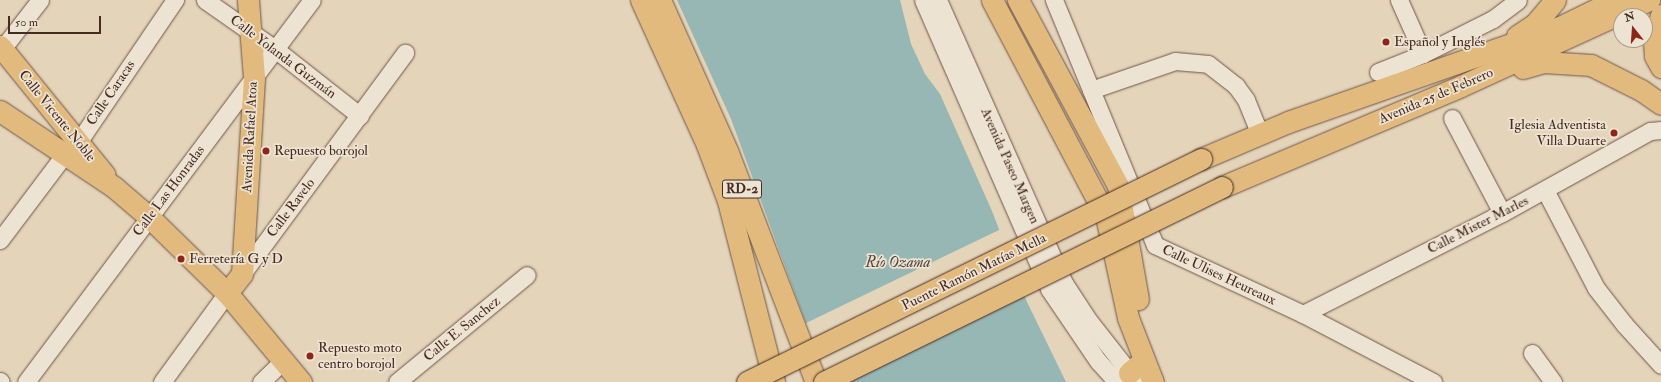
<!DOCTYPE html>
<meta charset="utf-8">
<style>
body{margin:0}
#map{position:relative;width:1661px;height:382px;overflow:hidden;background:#e4d4ba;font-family:"IM FELL Double Pica",serif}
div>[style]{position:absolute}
.water>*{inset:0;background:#96b7b4}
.pier>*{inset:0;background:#e4d4ba}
.roads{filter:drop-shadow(0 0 1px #6e5546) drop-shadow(0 0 1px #6e5546)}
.minor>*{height:17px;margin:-8.5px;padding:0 8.5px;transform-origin:8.5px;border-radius:8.5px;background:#ede3d2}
.major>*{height:21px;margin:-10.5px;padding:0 10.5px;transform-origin:10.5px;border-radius:10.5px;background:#e2ba7d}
.bridges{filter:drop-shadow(0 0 1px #462b20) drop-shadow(0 0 1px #462b20)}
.major-bridge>*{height:21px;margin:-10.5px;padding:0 10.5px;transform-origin:10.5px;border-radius:10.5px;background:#e2ba7d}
.dots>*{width:11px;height:11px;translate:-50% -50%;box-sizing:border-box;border:2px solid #ede3d2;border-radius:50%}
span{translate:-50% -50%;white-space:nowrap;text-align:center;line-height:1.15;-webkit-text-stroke:3.5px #ede3d2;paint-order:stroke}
.shield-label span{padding:1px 3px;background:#ede3d2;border:1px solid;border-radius:3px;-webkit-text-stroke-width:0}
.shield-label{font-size:13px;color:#462b20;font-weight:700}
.poi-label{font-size:14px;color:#462b20}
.left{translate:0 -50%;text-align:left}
.right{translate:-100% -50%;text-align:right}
.street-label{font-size:14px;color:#462b20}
.water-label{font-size:15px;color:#56473e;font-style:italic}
.north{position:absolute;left:1613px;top:8px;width:40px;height:40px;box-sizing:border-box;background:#ede3d2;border:1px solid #aa998b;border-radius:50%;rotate:343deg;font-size:11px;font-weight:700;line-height:16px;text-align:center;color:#462b20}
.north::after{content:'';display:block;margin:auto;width:14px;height:18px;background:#8f2418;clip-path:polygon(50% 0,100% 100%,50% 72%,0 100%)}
.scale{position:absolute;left:8px;top:16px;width:93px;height:18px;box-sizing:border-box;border:2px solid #462b20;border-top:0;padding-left:5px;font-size:12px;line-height:14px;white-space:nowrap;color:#462b20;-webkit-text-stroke:3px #ede3d2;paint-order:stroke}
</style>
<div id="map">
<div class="water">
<i style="clip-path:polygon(677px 0,900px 0,911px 44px,925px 74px,940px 94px,992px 211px,1027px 302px,1066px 382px,839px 382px,805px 321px,731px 119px)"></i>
</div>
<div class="pier">
<i style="clip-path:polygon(1001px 229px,1026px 295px,843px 382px,837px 382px,804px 324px)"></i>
</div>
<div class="roads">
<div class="minor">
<i style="left:205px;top:0;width:85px;rotate:35deg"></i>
<i style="left:275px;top:49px;width:108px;rotate:38.2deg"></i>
<i style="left:923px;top:0;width:315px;rotate:66.4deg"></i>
<i style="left:1049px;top:289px;width:87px;rotate:55.8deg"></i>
<i style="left:1098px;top:361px;width:28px;rotate:48deg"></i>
<i style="left:938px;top:0;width:310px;rotate:66deg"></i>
<i style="left:1064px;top:283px;width:45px;rotate:56.7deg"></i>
<i style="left:1089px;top:321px;width:78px;rotate:51.8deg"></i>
<i style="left:1054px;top:0;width:265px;rotate:67.6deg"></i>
<i style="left:1155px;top:245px;width:163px;rotate:25deg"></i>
<i style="left:1303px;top:314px;width:147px;rotate:27.6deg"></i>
<i style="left:1399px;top:0;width:59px;rotate:66deg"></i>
<i style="left:2px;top:49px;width:62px;rotate:-52.2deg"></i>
<i style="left:1378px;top:72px;width:48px;rotate:-21.8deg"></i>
<i style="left:1423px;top:54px;width:78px;rotate:-26.6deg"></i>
<i style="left:1493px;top:19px;width:31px;rotate:-37deg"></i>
<i style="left:1091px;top:90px;width:89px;rotate:-19deg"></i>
<i style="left:1175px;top:61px;width:33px;rotate:5deg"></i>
<i style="left:1208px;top:64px;width:36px;rotate:38deg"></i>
<i style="left:1236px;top:86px;width:17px;rotate:54deg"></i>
<i style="left:1246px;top:100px;width:37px;rotate:68deg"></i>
<i style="left:1452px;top:118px;width:107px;rotate:62.2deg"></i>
<i style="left:1545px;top:190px;width:110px;rotate:62.5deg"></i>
<i style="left:1596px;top:288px;width:46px;rotate:52.1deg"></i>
<i style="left:1624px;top:324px;width:55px;rotate:47.9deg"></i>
<i style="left:0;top:240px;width:106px;rotate:-53deg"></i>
<i style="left:64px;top:155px;width:21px;rotate:-43deg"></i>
<i style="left:79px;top:141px;width:171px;rotate:-55.8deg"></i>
<i style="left:242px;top:274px;width:275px;rotate:-53.6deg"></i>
<i style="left:1303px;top:314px;width:223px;rotate:-26.9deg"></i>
<i style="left:1502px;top:213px;width:169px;rotate:-29deg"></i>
<i style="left:1650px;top:131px;width:11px;rotate:-5deg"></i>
<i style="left:1532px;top:353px;width:36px;rotate:54deg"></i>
<i style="left:0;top:381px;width:1px;rotate:45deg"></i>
<i style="left:26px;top:382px;width:477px;rotate:-53.2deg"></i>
<i style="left:162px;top:382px;width:110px;rotate:-53.9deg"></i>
<i style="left:261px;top:382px;width:32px;rotate:-44deg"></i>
<i style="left:397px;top:382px;width:168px;rotate:-39.5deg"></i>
</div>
<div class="major">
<i style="left:641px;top:0;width:159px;rotate:65.5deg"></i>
<i style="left:707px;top:145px;width:60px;rotate:69.4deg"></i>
<i style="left:728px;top:201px;width:187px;rotate:75.7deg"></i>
<i style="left:660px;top:0;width:167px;rotate:66deg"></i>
<i style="left:728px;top:153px;width:245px;rotate:69deg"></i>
<i style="left:992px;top:0;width:244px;rotate:62.2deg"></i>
<i style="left:1106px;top:216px;width:104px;rotate:77.8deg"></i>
<i style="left:1128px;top:318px;width:69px;rotate:68.7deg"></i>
<i style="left:1018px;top:0;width:211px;rotate:61.7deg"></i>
<i style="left:1118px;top:186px;width:115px;rotate:80deg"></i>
<i style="left:1661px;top:15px;width:27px;rotate:105deg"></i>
<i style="left:1654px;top:41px;width:15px;rotate:86deg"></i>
<i style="left:1655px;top:56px;width:13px;rotate:61deg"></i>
<i style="left:1517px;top:36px;width:22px;rotate:-34deg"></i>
<i style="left:1535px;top:24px;width:31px;rotate:-50deg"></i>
<i style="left:0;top:46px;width:166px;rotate:50.9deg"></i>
<i style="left:1523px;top:68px;width:22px;rotate:-16deg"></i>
<i style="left:1544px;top:62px;width:47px;rotate:3.7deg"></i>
<i style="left:1591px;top:65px;width:56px;rotate:26.6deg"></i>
<i style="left:1641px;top:90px;width:24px;rotate:35deg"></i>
<i style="left:0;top:111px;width:137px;rotate:33.7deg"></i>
<i style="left:114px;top:187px;width:46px;rotate:40.6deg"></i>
<i style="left:149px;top:217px;width:109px;rotate:44.3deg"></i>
<i style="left:227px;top:293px;width:116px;rotate:50.3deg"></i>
<i style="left:1201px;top:159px;width:95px;rotate:-23deg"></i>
<i style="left:1288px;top:122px;width:288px;rotate:-19.3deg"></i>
<i style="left:1560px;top:27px;width:61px;rotate:-26.1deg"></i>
<i style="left:1222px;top:187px;width:259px;rotate:-22.9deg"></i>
<i style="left:1461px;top:86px;width:207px;rotate:-24.6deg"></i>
<i style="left:227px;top:293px;width:24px;rotate:-52deg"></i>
<i style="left:242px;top:274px;width:197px;rotate:-86.5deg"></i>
<i style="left:254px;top:77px;width:77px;rotate:-94.5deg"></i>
<i style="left:1129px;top:373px;width:18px;rotate:-41deg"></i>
</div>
</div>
<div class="bridges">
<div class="major-bridge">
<i style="left:747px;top:382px;width:506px;rotate:-26.16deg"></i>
<i style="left:824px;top:382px;width:443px;rotate:-26.1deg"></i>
</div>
</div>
<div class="dots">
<i style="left:1386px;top:42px;background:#8f2418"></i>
<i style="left:1614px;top:133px;background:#8f2418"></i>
<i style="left:266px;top:151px;background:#8f2418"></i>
<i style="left:181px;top:259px;background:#8f2418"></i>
<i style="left:310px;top:356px;background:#8f2418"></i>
</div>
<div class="shield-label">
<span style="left:742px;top:189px">RD-2</span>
</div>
<div class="poi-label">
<span class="left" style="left:1394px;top:42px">Español y Inglés</span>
<span class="right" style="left:1606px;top:133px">Iglesia Adventista<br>Villa Duarte</span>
<span class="left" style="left:274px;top:151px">Repuesto borojol</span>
<span class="left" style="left:189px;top:259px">Ferretería G y D</span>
<span class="left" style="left:318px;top:356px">Repuesto moto<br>centro borojol</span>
</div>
<div class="street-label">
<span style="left:283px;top:57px;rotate:37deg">Calle Yolanda Guzmán</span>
<span style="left:111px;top:93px;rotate:-56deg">Calle Caracas</span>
<span style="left:1436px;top:96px;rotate:-23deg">Avenida 25 de Febrero</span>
<span style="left:57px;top:116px;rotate:51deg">Calle Vicente Noble</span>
<span style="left:250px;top:137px;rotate:-87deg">Avenida Rafael Atoa</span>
<span style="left:1010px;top:166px;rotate:66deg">Avenida Paseo Margen</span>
<span style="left:169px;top:191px;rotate:-53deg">Calle Las Honradas</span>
<span style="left:291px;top:208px;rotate:-53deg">Calle Ravelo</span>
<span style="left:1478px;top:225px;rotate:-27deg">Calle Mister Marles</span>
<span style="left:974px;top:272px;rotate:-26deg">Puente Ramón Matías Mella</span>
<span style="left:1219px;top:275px;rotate:25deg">Calle Ulises Heureaux</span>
<span style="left:462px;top:329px;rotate:-39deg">Calle E. Sanchez</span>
</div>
<div class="water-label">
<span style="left:898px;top:263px">Río Ozama</span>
</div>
<div class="north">N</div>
<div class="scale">50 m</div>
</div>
